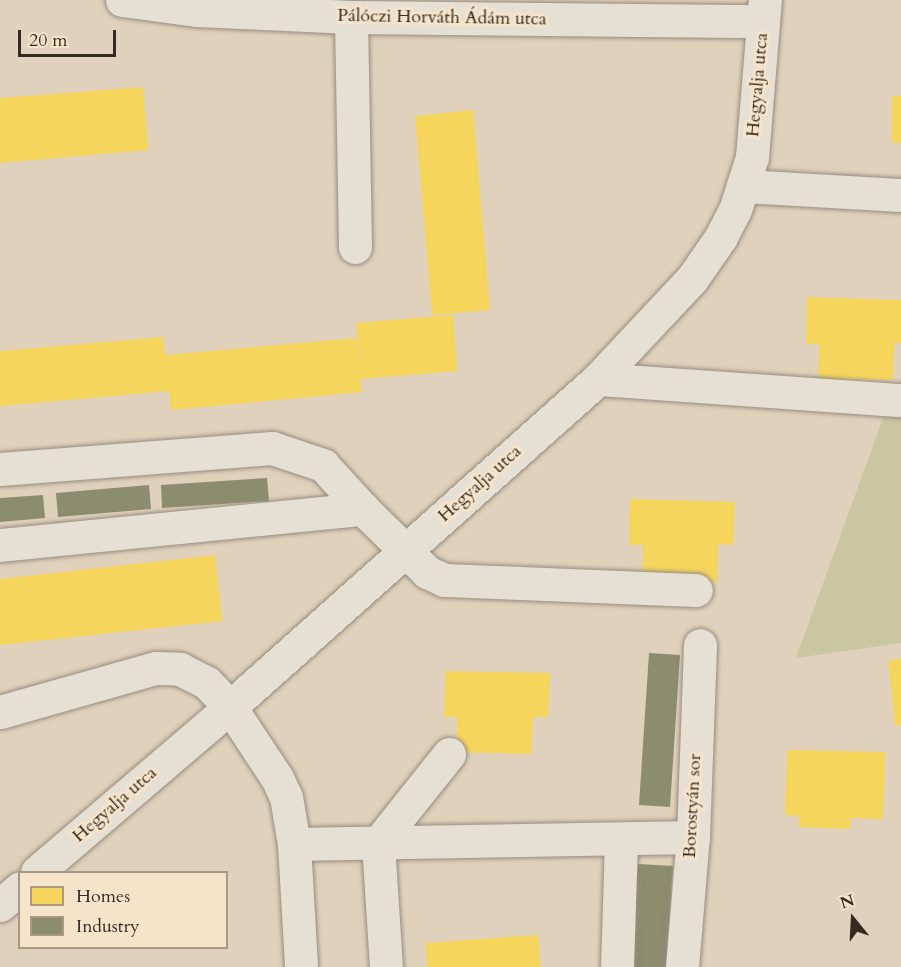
<!DOCTYPE html>
<meta charset="utf-8">
<style>
body{margin:0}
#map{position:relative;width:901px;height:967px;overflow:hidden;background:#e0d1bc;font-family:Cardo,serif}
div>[style]{position:absolute}
.green>*{inset:0;background:#c9c6a1}
.homes>*{inset:0;background:#f6d55c}
.industry>*{inset:0;background:#8c8c6e}
.roads{filter:drop-shadow(0 0 2px #968c7f) drop-shadow(0 0 2px #968c7f)}
.minor>*{height:33px;margin:-16.5px;padding:0 16.5px;transform-origin:16.5px;border-radius:16.5px;background:#e6dfd4}
span{translate:-50% -50%;white-space:nowrap;text-align:center;line-height:1.15;-webkit-text-stroke:6px #f5e3ca;paint-order:stroke}
.street-label{font-size:18px;color:#342a20}
.legend{position:absolute;left:18px;top:871px;width:210px;height:78px;box-sizing:border-box;background:#f5e3ca;border:2px solid #a89986;margin:0;padding:8px 10px;list-style:none;font-size:18px;color:#342a20}
.legend li{display:flex;align-items:center;gap:12px;height:30px}
.legend b{width:30px;border:2px solid #a89986}
.north{position:absolute;left:823px;top:889px;width:60px;height:60px;-webkit-text-stroke:4px #f5e3ca;paint-order:stroke;rotate:342deg;font-size:16px;font-weight:700;line-height:24px;text-align:center;color:#342a20}
.north::after{content:'';display:block;margin:auto;width:21px;height:27px;background:#342a20;clip-path:polygon(50% 0,100% 100%,50% 72%,0 100%)}
.scale{position:absolute;left:18px;top:30px;width:98px;height:27px;box-sizing:border-box;border:3px solid #342a20;border-top:0;padding-left:8px;font-size:18px;line-height:21px;white-space:nowrap;color:#342a20;-webkit-text-stroke:4px #f5e3ca;paint-order:stroke}
</style>
<div id="map">
<div class="green">
<i style="clip-path:polygon(901px 409px,901px 643px,796px 658px,886px 410px)"></i>
</div>
<div class="homes">
<i style="clip-path:polygon(143px 87px,148px 150px,0 163px,0 98px)"></i>
<i style="clip-path:polygon(892px 96px,901px 96px,901px 143px,891px 142px)"></i>
<i style="clip-path:polygon(473px 110px,490px 310px,432px 315px,415px 116px)"></i>
<i style="clip-path:polygon(807px 297px,901px 300px,901px 343px,894px 343px,893px 380px,818px 379px,819px 344px,806px 344px)"></i>
<i style="clip-path:polygon(453px 315px,457px 371px,360px 379px,362px 392px,171px 410px,169px 391px,0 406px,0 351px,163px 337px,165px 355px,356px 338px,359px 361px,356px 323px)"></i>
<i style="clip-path:polygon(630px 499px,735px 502px,733px 545px,718px 544px,717px 582px,642px 580px,643px 545px,629px 545px)"></i>
<i style="clip-path:polygon(215px 555px,222px 621px,0 645px,0 579px)"></i>
<i style="clip-path:polygon(901px 659px,901px 725px,895px 726px,888px 660px)"></i>
<i style="clip-path:polygon(445px 671px,550px 673px,548px 717px,533px 717px,531px 754px,456px 752px,457px 717px,444px 717px)"></i>
<i style="clip-path:polygon(787px 750px,885px 752px,883px 819px,850px 818px,850px 829px,799px 827px,799px 816px,785px 815px)"></i>
<i style="clip-path:polygon(538px 935px,540px 967px,427px 967px,425px 943px)"></i>
</div>
<div class="industry">
<i style="clip-path:polygon(267px 478px,269px 501px,162px 508px,161px 485px)"></i>
<i style="clip-path:polygon(149px 485px,151px 509px,58px 517px,56px 493px)"></i>
<i style="clip-path:polygon(43px 495px,45px 518px,0 522px,0 498px)"></i>
<i style="clip-path:polygon(649px 653px,680px 655px,670px 807px,639px 805px)"></i>
<i style="clip-path:polygon(638px 864px,673px 866px,666px 967px,630px 967px)"></i>
</div>
<div class="roads">
<div class="minor">
<i style="left:122px;top:0;width:76px;rotate:7.6deg"></i>
<i style="left:197px;top:10px;width:154px;rotate:2.6deg"></i>
<i style="left:351px;top:17px;width:412px;rotate:0.6deg"></i>
<i style="left:351px;top:17px;width:230px;rotate:89deg"></i>
<i style="left:743px;top:186px;width:158px;rotate:3.3deg"></i>
<i style="left:598px;top:379px;width:302px;rotate:4deg"></i>
<i style="left:0;top:469px;width:273px;rotate:-4.4deg"></i>
<i style="left:272px;top:448px;width:54px;rotate:18.4deg"></i>
<i style="left:323px;top:465px;width:59px;rotate:47.7deg"></i>
<i style="left:363px;top:509px;width:90px;rotate:44.5deg"></i>
<i style="left:427px;top:572px;width:19px;rotate:25deg"></i>
<i style="left:444px;top:580px;width:252px;rotate:2.3deg"></i>
<i style="left:0;top:545px;width:365px;rotate:-5.7deg"></i>
<i style="left:0;top:712px;width:162px;rotate:-15.8deg"></i>
<i style="left:156px;top:668px;width:24px;rotate:2deg"></i>
<i style="left:180px;top:669px;width:30px;rotate:27deg"></i>
<i style="left:207px;top:683px;width:33px;rotate:46deg"></i>
<i style="left:230px;top:707px;width:85px;rotate:56.5deg"></i>
<i style="left:277px;top:778px;width:21px;rotate:65deg"></i>
<i style="left:286px;top:797px;width:48px;rotate:80.3deg"></i>
<i style="left:294px;top:844px;width:123px;rotate:86.7deg"></i>
<i style="left:294px;top:844px;width:399px;rotate:-1deg"></i>
<i style="left:37px;top:872px;width:254px;rotate:-40.5deg"></i>
<i style="left:230px;top:707px;width:493px;rotate:-41.7deg"></i>
<i style="left:598px;top:379px;width:137px;rotate:-46.8deg"></i>
<i style="left:692px;top:279px;width:51px;rotate:-55.4deg"></i>
<i style="left:721px;top:237px;width:30px;rotate:-63deg"></i>
<i style="left:735px;top:210px;width:56px;rotate:-72.2deg"></i>
<i style="left:752px;top:157px;width:158px;rotate:-85.3deg"></i>
<i style="left:0;top:905px;width:26px;rotate:-40deg"></i>
<i style="left:386px;top:967px;width:124px;rotate:-93.7deg"></i>
<i style="left:378px;top:843px;width:114px;rotate:-51.4deg"></i>
<i style="left:617px;top:967px;width:128px;rotate:-88.2deg"></i>
<i style="left:682px;top:967px;width:130px;rotate:-85.2deg"></i>
<i style="left:693px;top:837px;width:192px;rotate:-87.9deg"></i>
</div>
</div>
<div class="street-label">
<span style="left:442px;top:18px;rotate:1deg">Pálóczi Horváth Ádám utca</span>
<span style="left:758px;top:85px;rotate:-85deg">Hegyalja utca</span>
<span style="left:480px;top:484px;rotate:-42deg">Hegyalja utca</span>
<span style="left:115px;top:805px;rotate:-41deg">Hegyalja utca</span>
<span style="left:693px;top:806px;rotate:-87deg">Borostyán sor</span>
</div>
<ul class="legend">
<li><b style="height:16px;background:#f6d55c"></b>Homes</li>
<li><b style="height:16px;background:#8c8c6e"></b>Industry</li>
</ul>
<div class="north">N</div>
<div class="scale">20 m</div>
</div>
